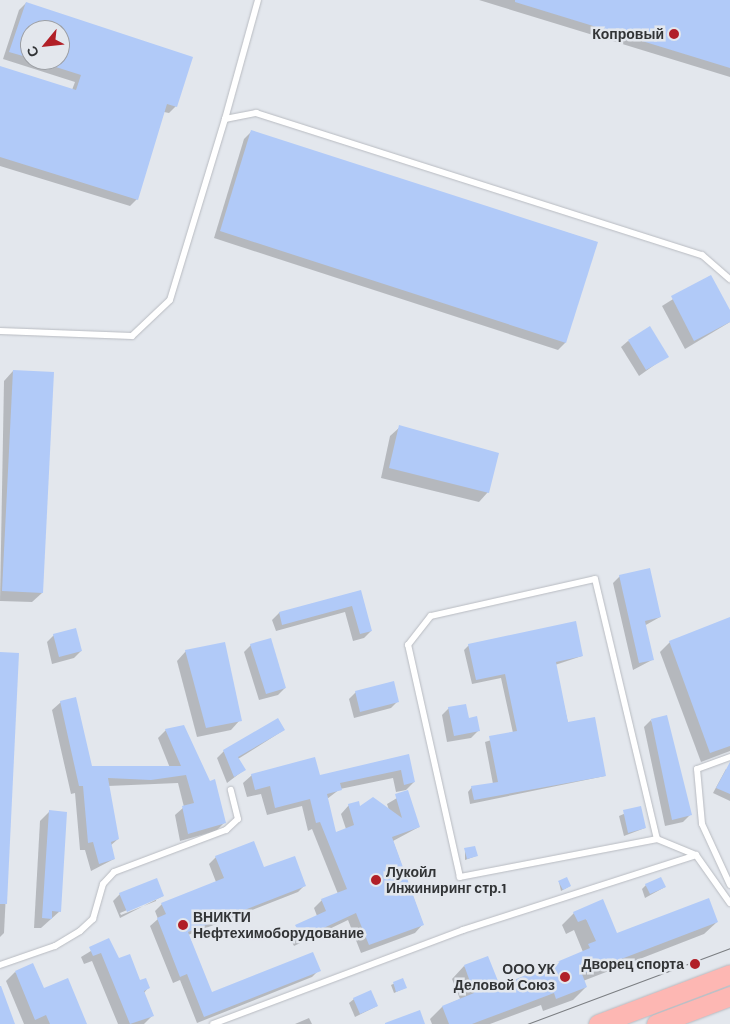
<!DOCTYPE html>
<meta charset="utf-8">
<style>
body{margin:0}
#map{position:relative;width:730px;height:1024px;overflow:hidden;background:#e3e7ed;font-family:Barlow,sans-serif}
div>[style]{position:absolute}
.shadow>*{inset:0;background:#0003}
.building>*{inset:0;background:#b1caf8}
.roads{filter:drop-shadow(0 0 1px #b8bbc1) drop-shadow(0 0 1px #b8bbc1)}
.lane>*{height:6px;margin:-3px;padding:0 3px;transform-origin:3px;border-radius:3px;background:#fff}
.primary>*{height:19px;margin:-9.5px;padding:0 9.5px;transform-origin:9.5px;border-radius:9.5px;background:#fdb7b3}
.tram>*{height:1px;margin:-0.5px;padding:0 0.5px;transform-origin:0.5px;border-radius:0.5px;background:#7b7e82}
.dots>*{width:14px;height:14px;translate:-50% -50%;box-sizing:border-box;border:2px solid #e3e7ed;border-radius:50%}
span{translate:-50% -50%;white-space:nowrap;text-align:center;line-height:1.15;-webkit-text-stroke:5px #e3e7ed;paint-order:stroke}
.poi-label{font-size:14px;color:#323436;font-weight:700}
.right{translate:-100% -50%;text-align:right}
.left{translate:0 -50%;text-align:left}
.north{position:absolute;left:20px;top:20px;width:50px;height:50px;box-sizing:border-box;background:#e3e7ed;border:1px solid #9c9fa4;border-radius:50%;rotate:242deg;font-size:14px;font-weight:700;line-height:20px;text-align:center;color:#323436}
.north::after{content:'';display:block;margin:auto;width:18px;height:22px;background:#b11f27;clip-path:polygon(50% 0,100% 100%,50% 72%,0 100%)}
</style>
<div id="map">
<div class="shadow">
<i style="clip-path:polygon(479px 0,730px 0,730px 77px)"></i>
<i style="clip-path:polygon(evenodd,26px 3px,176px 106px,169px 113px,164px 112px,137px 199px,130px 206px,0 166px,0 68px,72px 90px,75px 82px,3px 59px,19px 10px,26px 3px,30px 30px,60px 30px,60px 60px,30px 60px,30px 30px)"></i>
<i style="clip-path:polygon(251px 132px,596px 242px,565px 343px,558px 350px,214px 238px,244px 139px)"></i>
<i style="clip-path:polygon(710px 276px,730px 313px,730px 322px,685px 349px,662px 306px)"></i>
<i style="clip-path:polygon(628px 341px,667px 356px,639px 376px,621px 347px)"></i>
<i style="clip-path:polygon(13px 371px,42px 593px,32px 602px,0 601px,4px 381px)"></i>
<i style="clip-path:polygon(400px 427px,488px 492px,479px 502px,381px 478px,390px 436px)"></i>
<i style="clip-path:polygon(620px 576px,660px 617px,644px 626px,652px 660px,633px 670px,613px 583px)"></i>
<i style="clip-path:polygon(360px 591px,371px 631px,364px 638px,353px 641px,345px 612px,276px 631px,272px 620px,279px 613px)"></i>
<i style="clip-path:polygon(730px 619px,730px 751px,701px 762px,660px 652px,670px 642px)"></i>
<i style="clip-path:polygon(54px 635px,81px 651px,74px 658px,52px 664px,47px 642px)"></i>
<i style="clip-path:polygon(251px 645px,285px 688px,278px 695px,259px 700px,244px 652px)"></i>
<i style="clip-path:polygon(469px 645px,582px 656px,555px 665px,568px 723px,605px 776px,470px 804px,468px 792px,472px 787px,493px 784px,485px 742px,513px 733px,501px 678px,472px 684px,464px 650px)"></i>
<i style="clip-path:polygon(186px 651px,240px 720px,231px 730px,197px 737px,177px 661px)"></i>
<i style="clip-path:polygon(0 653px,18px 654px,4px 933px,0 937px)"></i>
<i style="clip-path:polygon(356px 692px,398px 701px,391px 708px,354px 718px,349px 699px)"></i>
<i style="clip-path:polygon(61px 702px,91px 768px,170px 768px,158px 738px,166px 730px,224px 823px,216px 831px,180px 841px,175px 815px,184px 807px,178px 783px,108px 786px,118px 839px,110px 846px,114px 859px,91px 871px,85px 850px,80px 850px,75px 793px,71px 794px,52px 710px)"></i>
<i style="clip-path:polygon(449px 708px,478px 731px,471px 738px,447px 742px,442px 715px)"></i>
<i style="clip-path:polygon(651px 720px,690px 815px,683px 822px,665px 826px,644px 727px)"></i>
<i style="clip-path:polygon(284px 730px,238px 759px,244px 770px,227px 783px,217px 758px,224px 751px)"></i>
<i style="clip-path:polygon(408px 755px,414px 782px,406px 790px,396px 792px,393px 778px,340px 789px,327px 799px,335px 833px,346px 829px,341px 814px,349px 805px,389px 810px,387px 804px,407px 792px,419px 827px,393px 841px,423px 924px,415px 933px,361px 953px,348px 920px,294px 946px,288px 934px,317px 916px,314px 908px,322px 900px,338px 894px,312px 829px,308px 831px,302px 806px,267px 815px,261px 794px,247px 797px,243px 783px,252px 775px,319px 776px)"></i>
<i style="clip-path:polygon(726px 769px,730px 771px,730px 801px,713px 793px)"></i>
<i style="clip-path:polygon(640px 807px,645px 828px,624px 836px,619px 816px)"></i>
<i style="clip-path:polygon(49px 812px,60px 911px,41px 928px,34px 928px,40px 821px)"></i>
<i style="clip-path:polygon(465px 850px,476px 856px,465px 860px)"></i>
<i style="clip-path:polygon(216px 857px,305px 885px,298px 892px,188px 935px,211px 994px,319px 970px,312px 977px,197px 1023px,180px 980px,173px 983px,150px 926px,158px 919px,155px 911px,162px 904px,216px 882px,209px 864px)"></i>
<i style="clip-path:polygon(559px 882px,570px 886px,561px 891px)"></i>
<i style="clip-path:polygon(646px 885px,665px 887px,645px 898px,642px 889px)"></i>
<i style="clip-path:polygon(evenodd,120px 894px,163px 896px,120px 918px,113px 901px,120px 894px,156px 898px,156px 901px,121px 915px,120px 913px,156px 898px)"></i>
<i style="clip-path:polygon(574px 913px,616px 935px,717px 922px,704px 934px,583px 981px,586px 987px,573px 1000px,543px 1011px,541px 1005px,490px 1024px,432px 1024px,430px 1019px,442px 1007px,460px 999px,452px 979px,464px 966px,499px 988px,583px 952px,574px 930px,566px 934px,562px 925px)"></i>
<i style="clip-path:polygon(109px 940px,118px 960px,148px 988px,144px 993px,153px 1015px,144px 1024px,118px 1024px,92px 961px,84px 964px,81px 957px)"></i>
<i style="clip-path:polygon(15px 972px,43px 990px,85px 1024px,24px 1024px,6px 981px)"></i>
<i style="clip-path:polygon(402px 980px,405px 988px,394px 993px,391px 985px)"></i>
<i style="clip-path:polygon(354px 999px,377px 1006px,355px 1017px,349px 1003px)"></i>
<i style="clip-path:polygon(309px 1018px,312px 1024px,295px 1024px)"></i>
</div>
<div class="building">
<i style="clip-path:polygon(515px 0,730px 0,730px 68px,515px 2px)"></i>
<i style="clip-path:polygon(26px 2px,193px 57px,177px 107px,167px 104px,138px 200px,0 157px,0 66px,76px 90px,81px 75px,40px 62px,60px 60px,60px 30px,30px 30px,30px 58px,9px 52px)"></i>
<i style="clip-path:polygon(251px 130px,598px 242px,566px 343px,220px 231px)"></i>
<i style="clip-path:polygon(711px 275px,730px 310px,730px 322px,694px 341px,671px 296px)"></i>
<i style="clip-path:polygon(650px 326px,669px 357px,646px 370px,628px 340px)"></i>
<i style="clip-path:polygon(13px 370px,54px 372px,43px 593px,2px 591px)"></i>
<i style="clip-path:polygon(399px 425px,499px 453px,489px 493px,389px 468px)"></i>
<i style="clip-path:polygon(650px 568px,661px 617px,645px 621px,654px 660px,639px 663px,619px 575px)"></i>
<i style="clip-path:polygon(361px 590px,372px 631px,360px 634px,352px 606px,282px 625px,279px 612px)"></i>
<i style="clip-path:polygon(730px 617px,730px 746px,710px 753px,669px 641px)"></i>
<i style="clip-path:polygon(576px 621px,583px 656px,556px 662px,568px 722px,595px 717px,606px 776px,474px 800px,471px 786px,498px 782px,489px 736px,517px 731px,505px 674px,476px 680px,468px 644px)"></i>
<i style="clip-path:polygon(76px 628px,82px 651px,59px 657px,53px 634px)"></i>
<i style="clip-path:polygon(271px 638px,286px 688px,266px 694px,250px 644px)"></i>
<i style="clip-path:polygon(225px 642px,242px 721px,206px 728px,185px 650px)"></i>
<i style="clip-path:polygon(0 652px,19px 653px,7px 904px,0 904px)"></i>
<i style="clip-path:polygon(394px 681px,399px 702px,360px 712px,355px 691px)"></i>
<i style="clip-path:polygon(76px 697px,92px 766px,181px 766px,165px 729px,184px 725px,210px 781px,215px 779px,226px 823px,188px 834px,182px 806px,194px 803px,186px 775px,151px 780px,108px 778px,119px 839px,111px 842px,115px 859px,99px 864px,93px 842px,88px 843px,83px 786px,79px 786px,60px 701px)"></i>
<i style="clip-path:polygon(466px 704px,469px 718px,477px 716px,480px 731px,454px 736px,448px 707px)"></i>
<i style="clip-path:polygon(667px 715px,692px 815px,672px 820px,651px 719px)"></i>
<i style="clip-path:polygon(278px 718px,285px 730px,238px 757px,246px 770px,234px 777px,223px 750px)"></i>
<i style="clip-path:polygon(409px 754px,415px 782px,404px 785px,401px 770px,340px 783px,342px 790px,327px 794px,336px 832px,354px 825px,348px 804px,359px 801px,360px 806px,373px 797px,402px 818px,395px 794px,408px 790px,420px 827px,392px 837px,424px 925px,369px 945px,356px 913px,302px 938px,295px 925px,326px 911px,321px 899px,347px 889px,320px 822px,316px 823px,310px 799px,275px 808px,270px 786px,255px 790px,251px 774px,315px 757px,320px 775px)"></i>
<i style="clip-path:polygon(730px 762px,730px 794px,716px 788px)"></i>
<i style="clip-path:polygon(641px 806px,646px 828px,628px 833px,623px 810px)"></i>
<i style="clip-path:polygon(49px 810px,67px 812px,61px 912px,52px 911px,52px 919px,42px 918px)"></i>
<i style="clip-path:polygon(254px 841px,264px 867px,295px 856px,306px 886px,188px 932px,212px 992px,313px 952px,321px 971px,204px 1017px,187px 974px,180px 977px,157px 918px,166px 914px,161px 903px,224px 878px,215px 856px)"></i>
<i style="clip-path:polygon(475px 846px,478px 856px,467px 859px,464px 848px)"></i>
<i style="clip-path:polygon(567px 877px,571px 886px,563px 890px,558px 881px)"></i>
<i style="clip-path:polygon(661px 877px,666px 887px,650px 894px,645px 884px)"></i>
<i style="clip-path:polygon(157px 878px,164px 896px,127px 912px,119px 893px)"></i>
<i style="clip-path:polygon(709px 898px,718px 922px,582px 974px,587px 987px,556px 999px,554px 993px,472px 1024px,449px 1024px,442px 1006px,474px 993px,464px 965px,488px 956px,500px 986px,590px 948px,588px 944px,596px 941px,586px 919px,578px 922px,573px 912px,603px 899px,617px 933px)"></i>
<i style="clip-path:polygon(109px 938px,119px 958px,130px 954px,140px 980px,146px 978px,150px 988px,144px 991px,154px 1016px,130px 1024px,101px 953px,93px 956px,89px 947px)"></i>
<i style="clip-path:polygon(33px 963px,44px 988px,68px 978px,87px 1024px,50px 1024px,46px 1015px,35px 1020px,15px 971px)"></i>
<i style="clip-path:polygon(403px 978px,407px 988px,396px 992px,393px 982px)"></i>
<i style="clip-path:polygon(0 986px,1px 986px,15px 1024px,0 1024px)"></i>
<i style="clip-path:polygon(371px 990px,378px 1006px,360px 1014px,353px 998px)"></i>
<i style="clip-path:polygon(420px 1010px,425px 1024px,385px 1024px,385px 1023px)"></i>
</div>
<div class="roads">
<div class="lane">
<i style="left:225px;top:119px;width:123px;rotate:-74.5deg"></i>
<i style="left:0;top:331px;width:132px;rotate:2.2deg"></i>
<i style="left:132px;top:336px;width:52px;rotate:-43.5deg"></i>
<i style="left:170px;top:300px;width:189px;rotate:-73.1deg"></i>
<i style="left:225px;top:119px;width:32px;rotate:-11deg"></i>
<i style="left:256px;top:113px;width:468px;rotate:17.7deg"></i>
<i style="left:702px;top:255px;width:37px;rotate:41deg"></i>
<i style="left:730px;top:757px;width:35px;rotate:160deg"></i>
<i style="left:697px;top:769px;width:55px;rotate:84.8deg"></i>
<i style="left:702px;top:824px;width:67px;rotate:65.3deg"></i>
<i style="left:657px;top:839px;width:201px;rotate:169.1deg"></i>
<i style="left:460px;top:877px;width:238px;rotate:-102.6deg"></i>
<i style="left:408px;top:645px;width:37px;rotate:-52deg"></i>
<i style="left:431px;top:616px;width:168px;rotate:-12.7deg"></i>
<i style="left:595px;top:579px;width:267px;rotate:76.6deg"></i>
<i style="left:657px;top:839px;width:42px;rotate:22.3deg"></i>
<i style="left:696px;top:855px;width:59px;rotate:54.7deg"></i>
<i style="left:0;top:965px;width:58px;rotate:-19.1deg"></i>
<i style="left:55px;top:946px;width:29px;rotate:-31deg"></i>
<i style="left:80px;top:931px;width:18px;rotate:-43deg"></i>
<i style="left:93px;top:919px;width:36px;rotate:-74deg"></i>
<i style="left:103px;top:884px;width:16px;rotate:-47deg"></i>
<i style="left:114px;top:872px;width:120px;rotate:-20.6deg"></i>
<i style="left:226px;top:830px;width:16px;rotate:-43deg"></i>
<i style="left:238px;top:819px;width:30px;rotate:-104deg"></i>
<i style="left:213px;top:1024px;width:267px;rotate:-20.6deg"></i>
<i style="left:463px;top:930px;width:245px;rotate:-17.8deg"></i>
</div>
<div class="primary">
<i style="left:598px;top:1024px;width:141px;rotate:-20.7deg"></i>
<i style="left:656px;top:1024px;width:79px;rotate:-20.7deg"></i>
</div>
</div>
<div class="tram">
<i style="left:527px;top:1024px;width:217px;rotate:-20.5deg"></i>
</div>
<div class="dots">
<i style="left:674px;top:34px;background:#b11f27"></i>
<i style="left:376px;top:880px;background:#b11f27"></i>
<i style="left:183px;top:925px;background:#b11f27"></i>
<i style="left:695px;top:964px;background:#b11f27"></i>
<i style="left:565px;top:977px;background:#b11f27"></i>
</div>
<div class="poi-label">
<span class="right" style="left:664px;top:34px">Копровый</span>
<span class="left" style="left:386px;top:880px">Лукойл<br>Инжиниринг стр.1</span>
<span class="left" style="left:193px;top:925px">ВНИКТИ<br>Нефтехимоборудование</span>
<span class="right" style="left:684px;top:964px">Дворец спорта</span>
<span class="right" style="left:555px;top:977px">ООО УК<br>Деловой Союз</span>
</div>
<div class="north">С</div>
</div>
